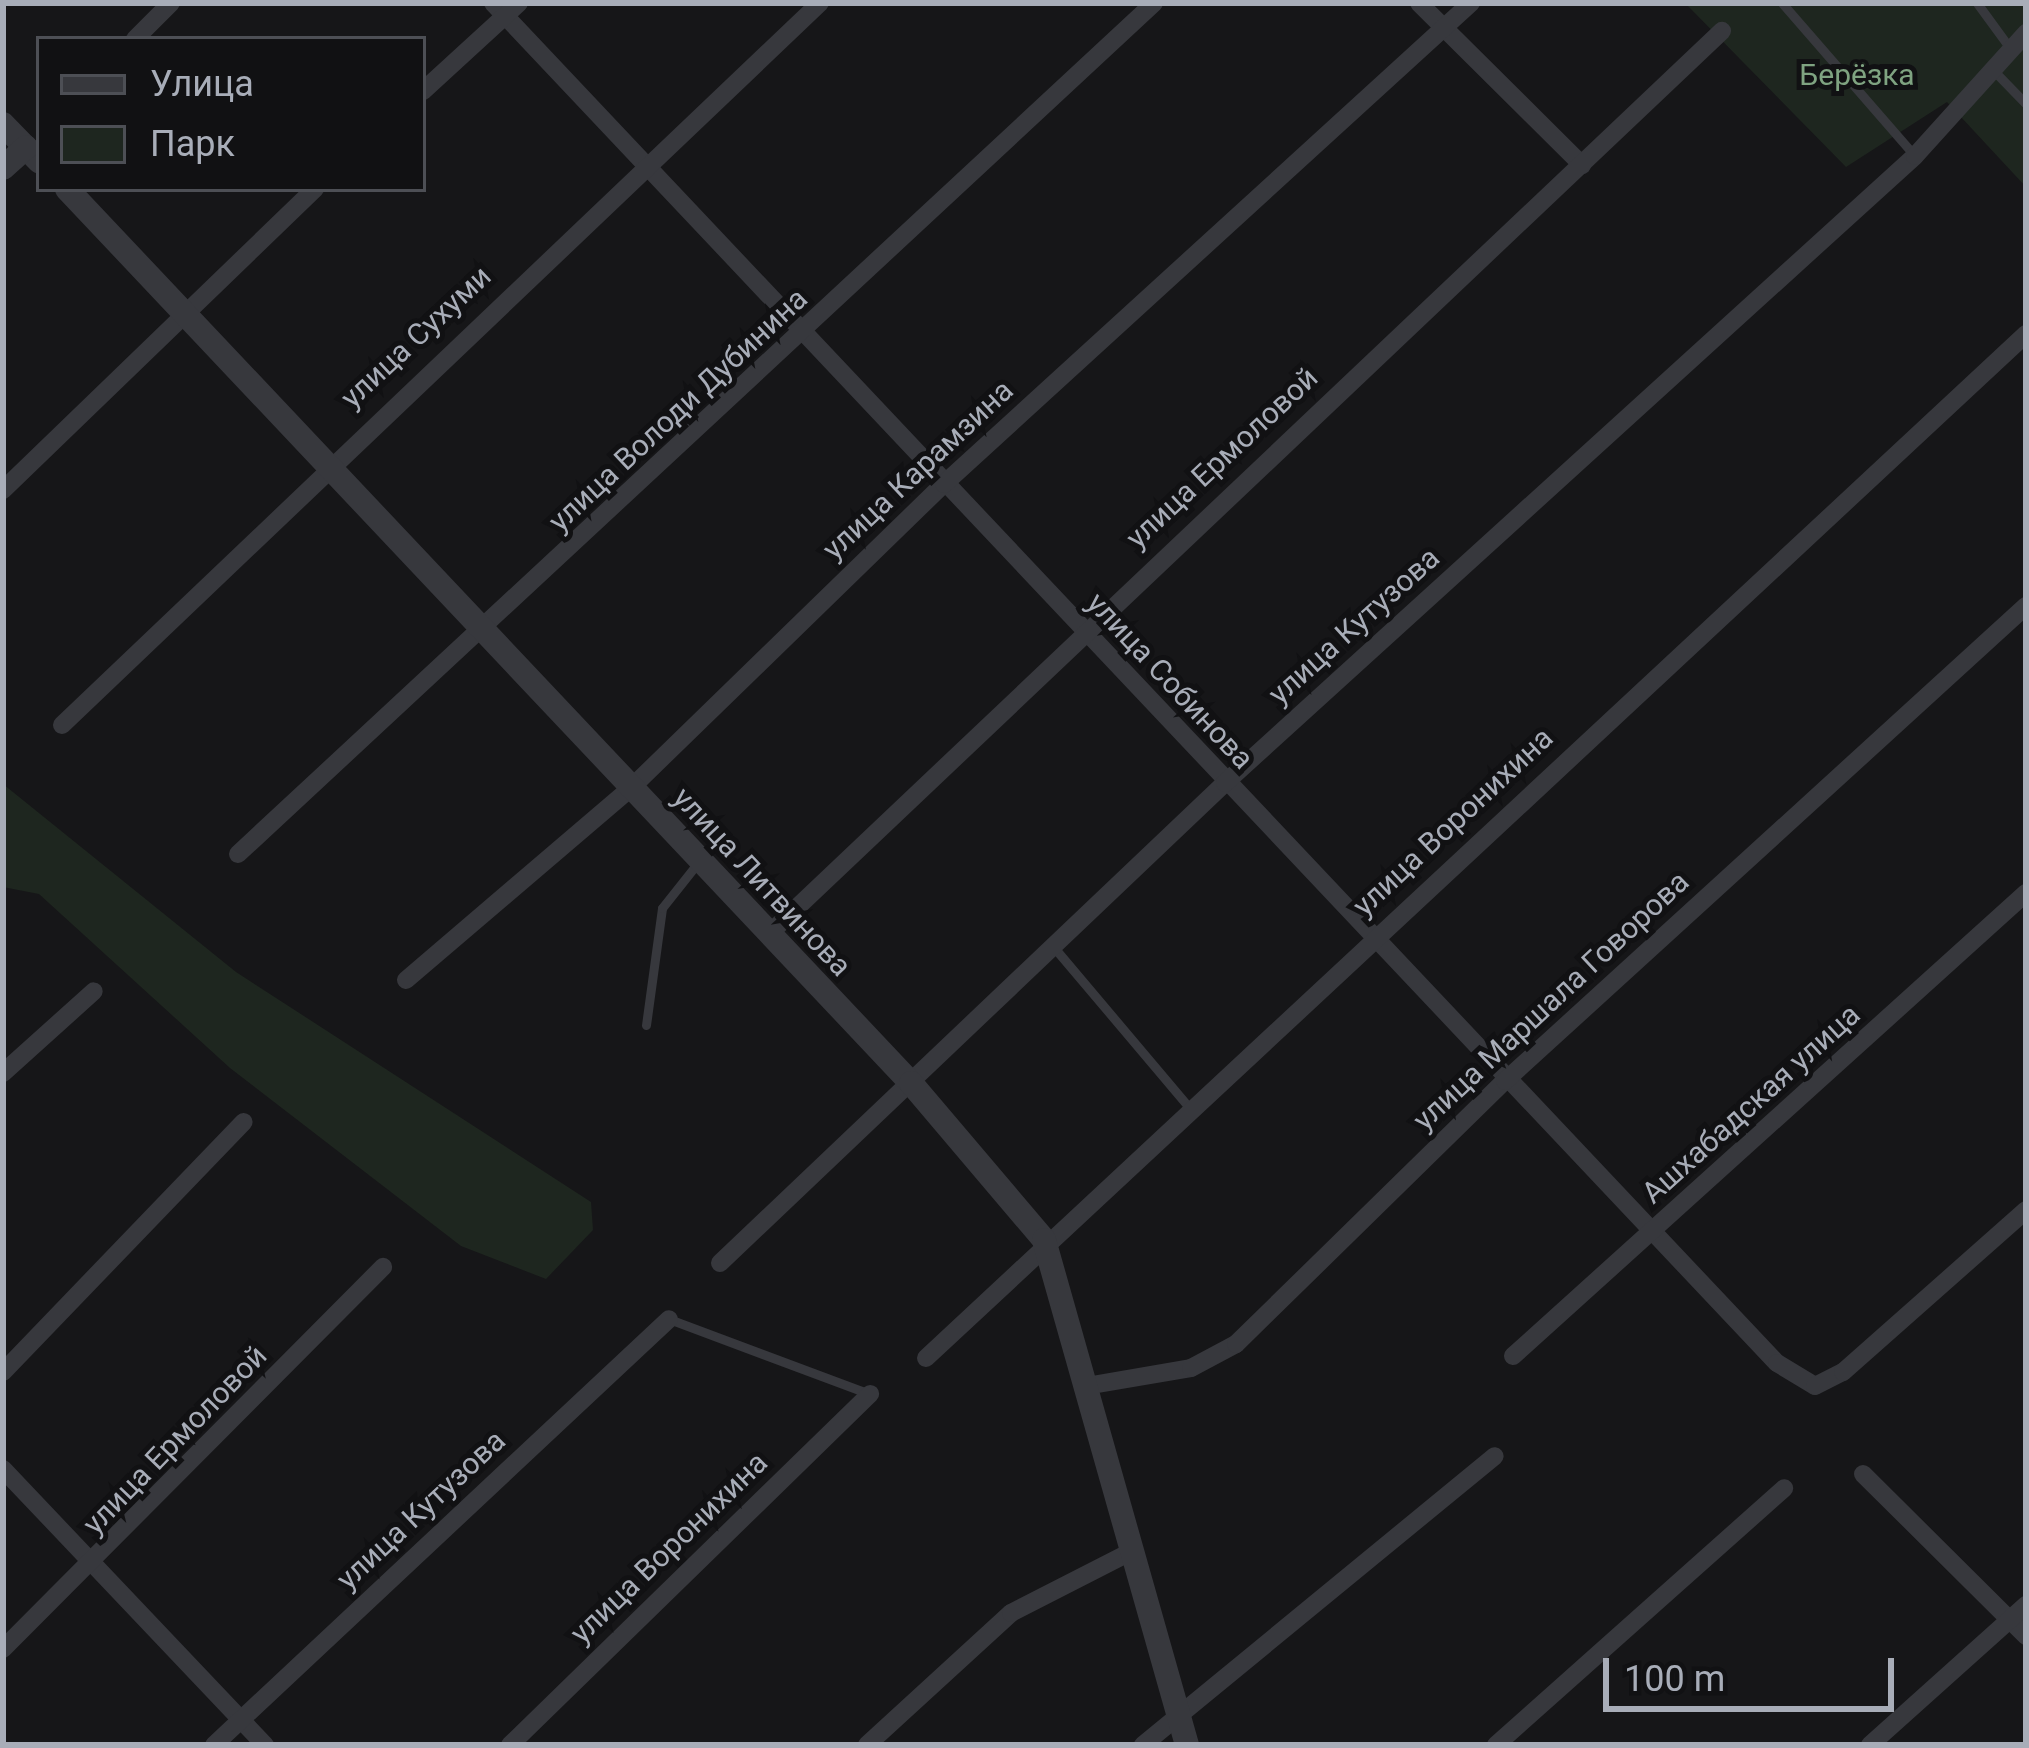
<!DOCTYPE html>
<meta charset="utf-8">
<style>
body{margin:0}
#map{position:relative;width:2029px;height:1748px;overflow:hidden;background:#161618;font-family:Roboto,sans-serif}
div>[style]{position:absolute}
.green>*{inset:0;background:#1e261f}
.service>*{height:9px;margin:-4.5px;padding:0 4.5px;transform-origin:4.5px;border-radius:4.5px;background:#37383d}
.minor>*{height:18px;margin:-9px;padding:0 9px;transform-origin:9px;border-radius:9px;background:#37383d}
.tertiary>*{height:24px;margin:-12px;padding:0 12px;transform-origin:12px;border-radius:12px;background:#37383d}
span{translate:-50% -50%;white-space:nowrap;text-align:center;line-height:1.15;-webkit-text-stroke:10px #111113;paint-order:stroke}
.park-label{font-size:30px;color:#7fa381}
.street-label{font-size:30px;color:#a8adb8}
.frame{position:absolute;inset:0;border:6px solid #a8adb8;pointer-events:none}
.legend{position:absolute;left:36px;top:36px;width:390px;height:156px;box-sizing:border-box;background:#111113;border:3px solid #4d4f55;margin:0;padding:15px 21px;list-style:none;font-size:36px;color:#a8adb8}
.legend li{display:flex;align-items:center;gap:24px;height:60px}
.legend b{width:60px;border:3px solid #4d4f55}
.scale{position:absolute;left:1603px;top:1658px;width:291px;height:54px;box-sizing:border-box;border:6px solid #a8adb8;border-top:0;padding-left:15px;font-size:36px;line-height:42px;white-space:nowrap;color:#a8adb8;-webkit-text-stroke:9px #111113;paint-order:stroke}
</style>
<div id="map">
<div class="green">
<i style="clip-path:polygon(1685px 3px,2026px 3px,2026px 187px,1947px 102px,1846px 167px)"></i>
<i style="clip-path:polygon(3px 784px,236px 972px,591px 1202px,593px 1230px,546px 1279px,461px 1246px,230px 1068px,39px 894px,3px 887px)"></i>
</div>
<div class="service">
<i style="left:1782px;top:3px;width:203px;rotate:49deg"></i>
<i style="left:1977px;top:3px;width:59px;rotate:53.9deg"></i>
<i style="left:1995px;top:72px;width:45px;rotate:45.9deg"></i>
<i style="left:1057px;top:951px;width:203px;rotate:49.8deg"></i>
<i style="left:646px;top:1025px;width:118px;rotate:-82.2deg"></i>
<i style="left:662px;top:908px;width:61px;rotate:-51.6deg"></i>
<i style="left:669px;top:1319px;width:215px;rotate:20.5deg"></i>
</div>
<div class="minor">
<i style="left:493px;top:3px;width:1870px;rotate:46.65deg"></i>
<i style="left:1777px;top:1363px;width:44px;rotate:31.2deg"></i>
<i style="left:1815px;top:1386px;width:31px;rotate:-27deg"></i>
<i style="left:1843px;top:1372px;width:244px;rotate:-41.5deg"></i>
<i style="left:1419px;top:3px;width:230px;rotate:44.8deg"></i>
<i style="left:135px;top:39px;width:51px;rotate:-45deg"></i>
<i style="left:423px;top:91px;width:130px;rotate:-42.5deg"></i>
<i style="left:3px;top:490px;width:434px;rotate:-44deg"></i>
<i style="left:62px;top:725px;width:1047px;rotate:-43.61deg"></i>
<i style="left:238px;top:854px;width:1250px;rotate:-42.89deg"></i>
<i style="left:769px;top:934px;width:1313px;rotate:-43.46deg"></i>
<i style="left:406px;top:980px;width:297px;rotate:-40.5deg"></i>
<i style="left:632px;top:787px;width:435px;rotate:-44.2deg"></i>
<i style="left:944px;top:484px;width:714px;rotate:-42.39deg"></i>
<i style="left:3px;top:1073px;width:122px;rotate:-42deg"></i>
<i style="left:720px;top:1263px;width:697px;rotate:-43.55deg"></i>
<i style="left:1225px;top:783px;width:932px;rotate:-42.26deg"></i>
<i style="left:1915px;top:156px;width:166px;rotate:-47.9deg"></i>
<i style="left:1513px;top:1356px;width:691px;rotate:-42.07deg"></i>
<i style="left:926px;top:1358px;width:1503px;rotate:-42.95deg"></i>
<i style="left:3px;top:1372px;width:347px;rotate:-46.1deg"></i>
<i style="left:1092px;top:1385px;width:100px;rotate:-9.7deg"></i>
<i style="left:1191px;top:1368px;width:51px;rotate:-28.1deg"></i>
<i style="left:1236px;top:1344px;width:376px;rotate:-44.4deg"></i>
<i style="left:1505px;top:1081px;width:705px;rotate:-42.36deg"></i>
<i style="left:3px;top:1469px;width:381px;rotate:46.5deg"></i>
<i style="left:1863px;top:1474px;width:230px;rotate:44.8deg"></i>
<i style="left:3px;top:1649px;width:539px;rotate:-45.15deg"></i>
<i style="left:214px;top:1745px;width:623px;rotate:-43.11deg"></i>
<i style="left:510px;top:1745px;width:503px;rotate:-44.27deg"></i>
<i style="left:867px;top:1745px;width:195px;rotate:-42.5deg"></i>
<i style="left:1011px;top:1613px;width:134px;rotate:-27.1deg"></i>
<i style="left:1143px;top:1745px;width:455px;rotate:-39.4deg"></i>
<i style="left:1496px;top:1745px;width:386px;rotate:-41.7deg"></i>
<i style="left:1870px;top:1745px;width:210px;rotate:-41.9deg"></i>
</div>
<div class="tertiary">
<i style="left:3px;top:124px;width:52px;rotate:45.8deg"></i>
<i style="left:3px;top:168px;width:31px;rotate:-42deg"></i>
<i style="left:67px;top:189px;width:1229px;rotate:46.65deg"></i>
<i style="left:911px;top:1083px;width:206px;rotate:49.7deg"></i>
<i style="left:1044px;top:1240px;width:525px;rotate:74.19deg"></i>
</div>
<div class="park-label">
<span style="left:1857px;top:75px">Берёзка</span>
</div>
<div class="street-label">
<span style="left:416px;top:337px;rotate:-43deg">улица Сухуми</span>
<span style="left:678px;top:410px;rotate:-43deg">улица Володи Дубинина</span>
<span style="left:1222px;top:458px;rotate:-43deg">улица Ермоловой</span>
<span style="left:918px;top:470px;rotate:-43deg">улица Карамзина</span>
<span style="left:1354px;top:626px;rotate:-42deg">улица Кутузова</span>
<span style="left:1170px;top:681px;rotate:47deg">улица Собинова</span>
<span style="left:1453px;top:822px;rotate:-43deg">улица Воронихина</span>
<span style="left:762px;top:882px;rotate:47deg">улица Литвинова</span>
<span style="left:1551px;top:1001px;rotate:-43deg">улица Маршала Говорова</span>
<span style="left:1751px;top:1104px;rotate:-42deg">Ашхабадская улица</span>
<span style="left:175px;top:1440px;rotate:-46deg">улица Ермоловой</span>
<span style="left:421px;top:1510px;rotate:-43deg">улица Кутузова</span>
<span style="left:669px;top:1548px;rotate:-44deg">улица Воронихина</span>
</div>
<div class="frame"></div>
<ul class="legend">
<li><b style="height:15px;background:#37383d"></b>Улица</li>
<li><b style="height:33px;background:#1e261f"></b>Парк</li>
</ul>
<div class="scale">100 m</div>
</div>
